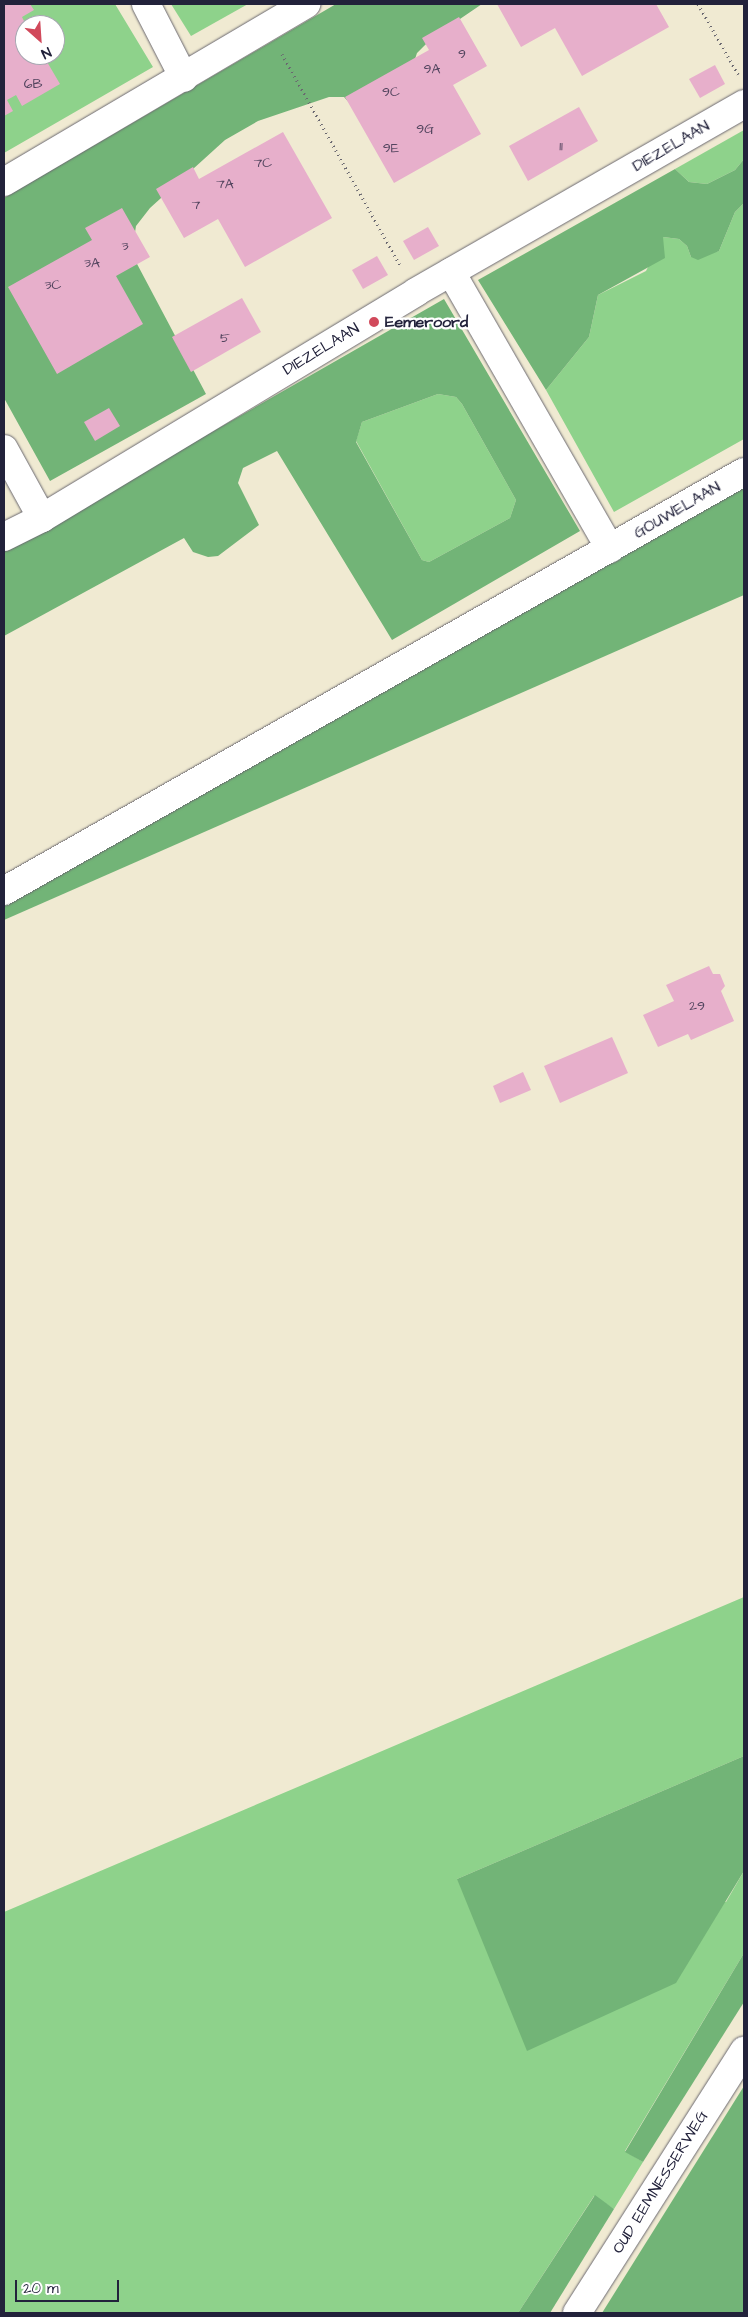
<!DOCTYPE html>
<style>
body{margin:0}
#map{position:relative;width:748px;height:2317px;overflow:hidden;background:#f0ead2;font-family:"Architects Daughter",sans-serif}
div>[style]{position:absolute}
.green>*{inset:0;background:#8ed28b}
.forest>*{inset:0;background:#72b477}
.building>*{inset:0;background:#e7afcb}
.path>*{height:3px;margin-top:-1.5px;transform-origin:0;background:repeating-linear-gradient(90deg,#6a6870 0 1px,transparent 0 5px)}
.roads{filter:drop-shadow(0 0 1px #6a6870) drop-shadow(0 0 1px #6a6870)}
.minor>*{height:28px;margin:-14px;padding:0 14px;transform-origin:14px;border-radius:14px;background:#fff}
.dots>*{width:14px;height:14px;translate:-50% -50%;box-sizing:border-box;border:2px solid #fff;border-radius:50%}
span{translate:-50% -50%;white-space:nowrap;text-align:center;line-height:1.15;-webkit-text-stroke:4.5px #fff;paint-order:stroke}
.number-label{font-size:14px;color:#53455f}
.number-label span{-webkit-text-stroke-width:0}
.street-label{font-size:16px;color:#22223b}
.poi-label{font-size:16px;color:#22223b;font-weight:700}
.left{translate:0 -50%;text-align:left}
.frame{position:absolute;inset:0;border:5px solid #22223b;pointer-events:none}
.north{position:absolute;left:15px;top:15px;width:50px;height:50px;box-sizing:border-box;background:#fff;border:1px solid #a7a7b1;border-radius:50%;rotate:154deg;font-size:14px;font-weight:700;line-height:20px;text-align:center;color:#22223b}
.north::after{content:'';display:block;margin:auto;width:18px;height:22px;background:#d1495b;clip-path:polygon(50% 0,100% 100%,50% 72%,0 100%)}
.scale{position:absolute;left:15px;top:2280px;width:104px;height:22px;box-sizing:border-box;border:2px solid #22223b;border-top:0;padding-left:6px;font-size:15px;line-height:18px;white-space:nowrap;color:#22223b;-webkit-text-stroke:4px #fff;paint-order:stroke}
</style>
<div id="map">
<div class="green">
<i style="clip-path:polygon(evenodd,4px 4px,115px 4px,153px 67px,4px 153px,4px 4px,25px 25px,55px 25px,55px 55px,25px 55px,25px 25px)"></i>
<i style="clip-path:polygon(171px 4px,248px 4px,191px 36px)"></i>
<i style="clip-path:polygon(744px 130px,744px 159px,735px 170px,707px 184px,689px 182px,675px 169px)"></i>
<i style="clip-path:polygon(744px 203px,744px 439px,614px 512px,546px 390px,589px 337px,598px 295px,646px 271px,663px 237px,679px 239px,687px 246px,691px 257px,719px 251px,735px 212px)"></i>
<i style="clip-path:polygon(438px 394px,456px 397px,462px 404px,516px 500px,510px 518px,429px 562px,422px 560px,356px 441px,362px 422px)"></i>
<i style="clip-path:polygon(744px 1597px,744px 1756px,457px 1879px,726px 1902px,744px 1871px,744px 1953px,625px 2151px,643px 2162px,614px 2209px,594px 2196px,518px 2313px,4px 2313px,4px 1912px)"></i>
</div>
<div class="forest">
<i style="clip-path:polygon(336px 4px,482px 4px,432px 38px,417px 53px,413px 65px,355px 109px,344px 97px,329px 97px,258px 121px,225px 140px,150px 208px,136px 226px,133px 245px,136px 262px,206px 394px,50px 481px,4px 398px,4px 198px)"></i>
<i style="clip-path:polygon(744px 159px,744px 203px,735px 212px,719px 251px,698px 260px,691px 257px,687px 246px,679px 239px,663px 237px,665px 258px,598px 295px,589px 337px,546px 390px,478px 280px,675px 169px,689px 182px,707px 184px,735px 170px)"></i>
<i style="clip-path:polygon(evenodd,444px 299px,580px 531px,392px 640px,277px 451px,243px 468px,238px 483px,259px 525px,218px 556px,208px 557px,193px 552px,184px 538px,4px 636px,4px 551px,444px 299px,438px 394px,456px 397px,462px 404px,516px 500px,510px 518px,429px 562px,422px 560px,356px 442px,362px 422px,438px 394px)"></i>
<i style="clip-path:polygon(744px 485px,744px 595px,4px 920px,4px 906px)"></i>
<i style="clip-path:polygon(744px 1756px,744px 1871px,676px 1983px,527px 2051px,457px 1879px)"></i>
<i style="clip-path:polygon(744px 1953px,744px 2002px,643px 2162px,625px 2152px)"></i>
<i style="clip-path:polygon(744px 2086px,744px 2313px,602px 2313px)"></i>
<i style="clip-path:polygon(595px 2195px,614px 2209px,550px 2313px,518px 2313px)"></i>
</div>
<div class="building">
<i style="clip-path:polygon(4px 4px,30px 4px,34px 10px,22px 17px,26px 25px,25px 55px,43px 55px,60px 84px,22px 106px,16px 95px,7px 100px,13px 111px,4px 116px)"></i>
<i style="clip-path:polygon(497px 4px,656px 4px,669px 27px,582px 76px,555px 28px,521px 47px)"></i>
<i style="clip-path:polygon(459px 17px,487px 66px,453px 85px,481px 134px,394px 183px,345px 97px,429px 50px,422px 38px)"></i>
<i style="clip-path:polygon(715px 65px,725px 84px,700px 98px,689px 79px)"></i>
<i style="clip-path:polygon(579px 107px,598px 141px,528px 181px,509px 146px)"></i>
<i style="clip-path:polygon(283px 132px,332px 218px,245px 267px,218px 219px,184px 238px,156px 189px,193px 167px,199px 179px)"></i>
<i style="clip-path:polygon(122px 208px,150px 257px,116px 276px,143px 324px,57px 374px,8px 287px,92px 240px,85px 228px)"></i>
<i style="clip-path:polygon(428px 227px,439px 246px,414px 260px,403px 241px)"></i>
<i style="clip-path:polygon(377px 256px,388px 275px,363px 289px,352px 270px)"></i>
<i style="clip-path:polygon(242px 298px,261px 332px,191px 372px,172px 337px)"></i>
<i style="clip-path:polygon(109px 408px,120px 426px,95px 441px,84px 422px)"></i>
<i style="clip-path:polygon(709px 966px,713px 974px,720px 974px,725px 986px,721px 991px,734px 1021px,691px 1040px,688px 1034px,658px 1047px,643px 1015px,674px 1001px,666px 985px)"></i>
<i style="clip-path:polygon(612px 1037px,628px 1073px,560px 1103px,544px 1066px)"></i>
<i style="clip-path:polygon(523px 1072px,531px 1090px,500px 1103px,493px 1086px)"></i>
</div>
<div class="path">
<i style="left:698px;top:4px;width:81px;rotate:60.3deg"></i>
<i style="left:282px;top:54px;width:242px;rotate:60.8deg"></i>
</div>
<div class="roads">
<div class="minor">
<i style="left:146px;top:4px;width:83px;rotate:62.8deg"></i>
<i style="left:4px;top:182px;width:351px;rotate:-30.5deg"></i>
<i style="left:451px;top:272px;width:319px;rotate:60.1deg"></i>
<i style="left:4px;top:449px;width:79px;rotate:61.2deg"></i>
<i style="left:4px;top:537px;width:42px;rotate:-26.6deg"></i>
<i style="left:42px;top:518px;width:437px;rotate:-31.1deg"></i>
<i style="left:416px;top:292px;width:378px;rotate:-29.8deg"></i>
<i style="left:4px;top:891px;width:850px;rotate:-29.52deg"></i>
<i style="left:577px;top:2313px;width:311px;rotate:-57.5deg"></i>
</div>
</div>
<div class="dots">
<i style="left:374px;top:322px;background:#d1495b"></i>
</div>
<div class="number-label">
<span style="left:462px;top:54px">9</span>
<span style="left:432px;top:69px">9A</span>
<span style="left:33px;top:84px">6B</span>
<span style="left:391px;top:92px">9C</span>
<span style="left:425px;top:129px">9G</span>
<span style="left:561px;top:146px">11</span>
<span style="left:391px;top:148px">9E</span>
<span style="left:263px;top:163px">7C</span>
<span style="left:225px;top:184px">7A</span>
<span style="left:196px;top:205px">7</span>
<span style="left:125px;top:246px">3</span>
<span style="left:92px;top:263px">3A</span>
<span style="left:53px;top:285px">3C</span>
<span style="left:225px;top:338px">5</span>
<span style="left:697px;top:1006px">29</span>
</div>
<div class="street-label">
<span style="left:671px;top:146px;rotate:-30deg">DIEZELAAN</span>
<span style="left:321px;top:349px;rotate:-31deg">DIEZELAAN</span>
<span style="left:677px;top:510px;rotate:-30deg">GOUWELAAN</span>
<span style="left:660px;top:2182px;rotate:-58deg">OUD EEMNESSERWEG</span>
</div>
<div class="poi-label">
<span class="left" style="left:385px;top:322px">Eemeroord</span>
</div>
<div class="frame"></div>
<div class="north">N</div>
<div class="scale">20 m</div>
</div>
